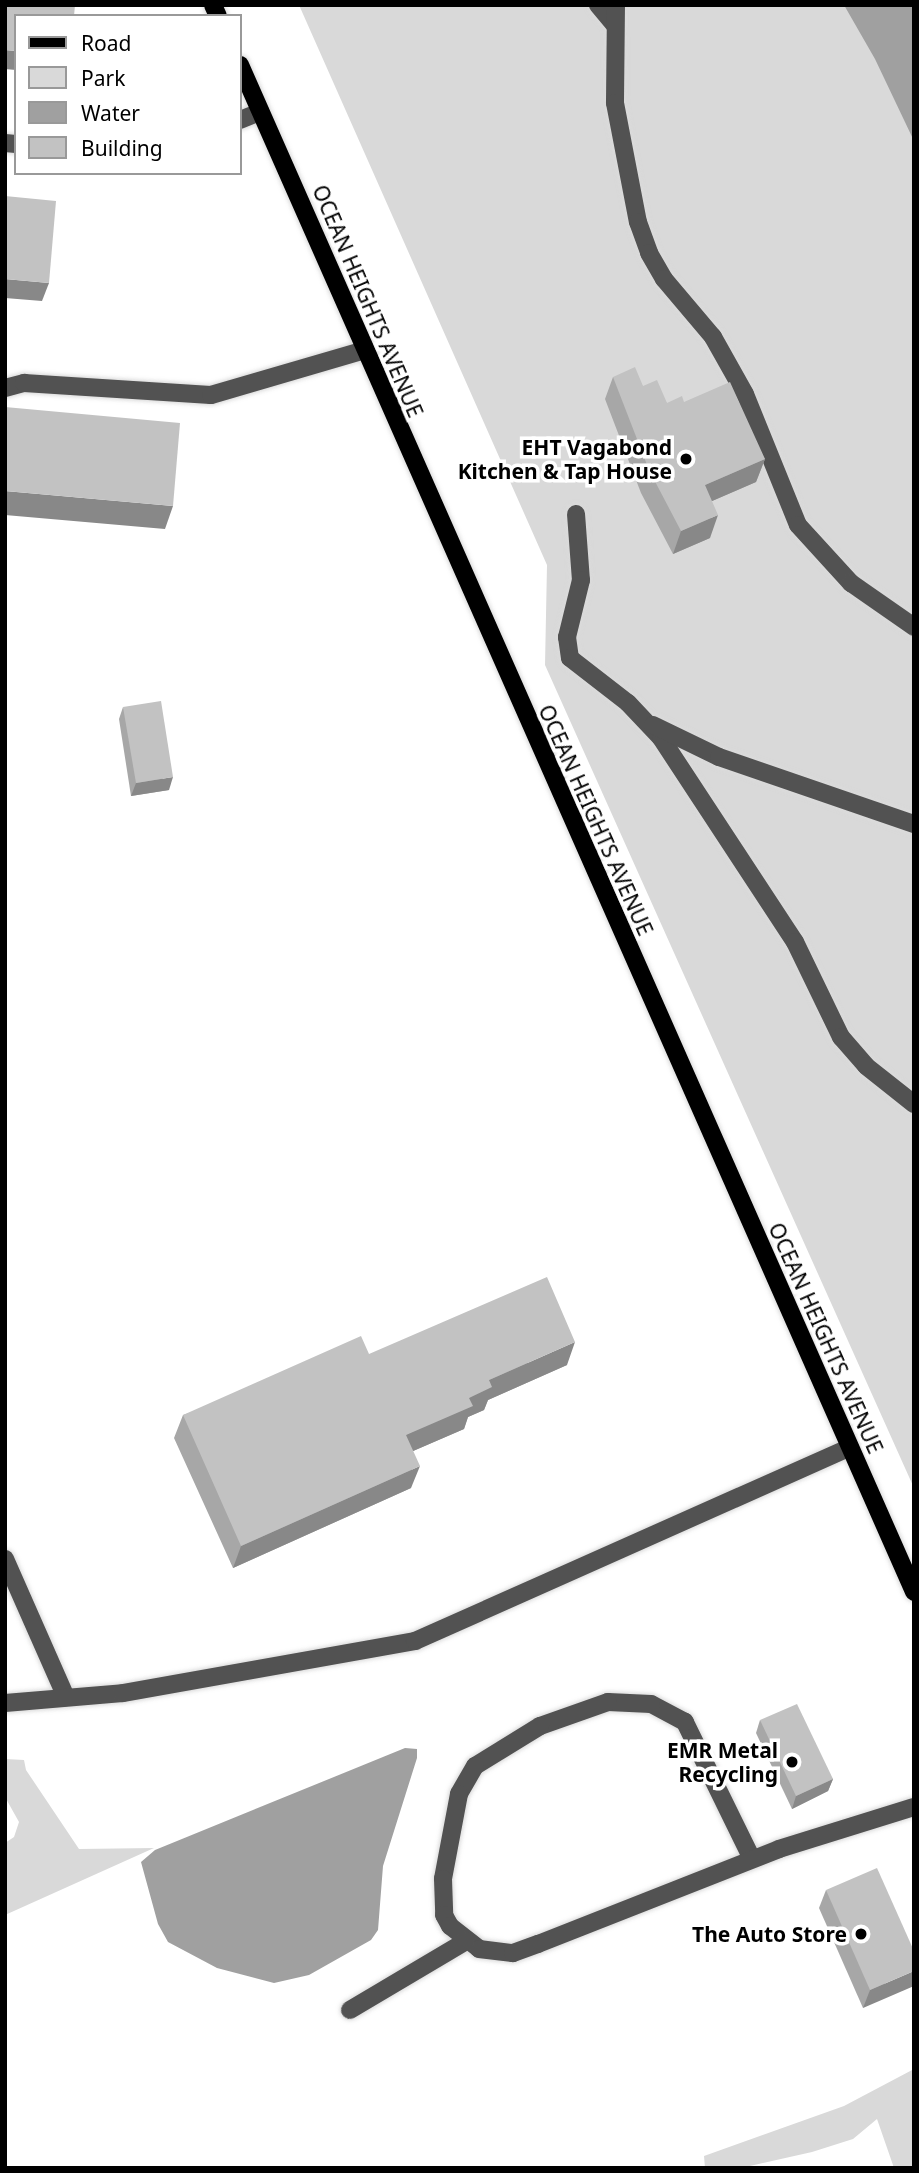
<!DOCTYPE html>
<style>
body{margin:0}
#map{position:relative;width:919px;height:2173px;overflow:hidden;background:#fff;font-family:"Noto Sans",sans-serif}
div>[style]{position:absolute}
.green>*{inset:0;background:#d9d9d9}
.water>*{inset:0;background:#a0a0a0}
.roads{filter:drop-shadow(0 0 2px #dbdbdb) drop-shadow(0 0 2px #dbdbdb)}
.minor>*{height:18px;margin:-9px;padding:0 9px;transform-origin:9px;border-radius:9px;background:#525252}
.major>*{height:18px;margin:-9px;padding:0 9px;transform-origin:9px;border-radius:9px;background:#000}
.wall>*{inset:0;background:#a7a7a7}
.shaded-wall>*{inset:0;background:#888}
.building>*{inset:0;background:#c2c2c2}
.dots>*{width:19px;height:19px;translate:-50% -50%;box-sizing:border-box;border:4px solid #fff;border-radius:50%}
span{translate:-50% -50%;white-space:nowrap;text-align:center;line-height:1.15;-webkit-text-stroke:7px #fff;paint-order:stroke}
.street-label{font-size:21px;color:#000}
.poi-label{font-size:21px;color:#000;font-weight:700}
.right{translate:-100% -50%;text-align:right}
.frame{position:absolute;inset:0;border:7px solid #000;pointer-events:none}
.legend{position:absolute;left:14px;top:14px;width:228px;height:161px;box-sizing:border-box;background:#fff;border:2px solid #999;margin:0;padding:9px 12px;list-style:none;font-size:21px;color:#000}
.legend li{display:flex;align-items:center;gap:14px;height:35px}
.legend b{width:35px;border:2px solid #999}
</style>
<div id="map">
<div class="green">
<i style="clip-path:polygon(299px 5px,914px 5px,914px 1488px,545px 665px,547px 565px)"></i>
<i style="clip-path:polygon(5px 1759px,24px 1760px,26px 1770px,79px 1849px,154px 1848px,5px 1915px,5px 1843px,14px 1837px,19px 1822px,5px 1797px)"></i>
<i style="clip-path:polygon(914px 2069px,914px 2168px,894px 2168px,877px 2119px,853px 2139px,812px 2152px,741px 2168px,705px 2168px,704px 2156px,844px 2106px)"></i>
</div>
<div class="water">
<i style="clip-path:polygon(844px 5px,914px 5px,914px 141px,875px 59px)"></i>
<i style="clip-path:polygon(405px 1748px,417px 1749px,417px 1758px,383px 1866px,378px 1930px,371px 1940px,309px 1975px,274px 1983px,217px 1968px,168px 1942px,158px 1924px,141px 1862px,155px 1850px)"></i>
</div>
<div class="roads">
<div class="minor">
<i style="left:598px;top:5px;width:25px;rotate:50deg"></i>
<i style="left:616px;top:5px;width:98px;rotate:90.6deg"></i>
<i style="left:615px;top:103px;width:121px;rotate:79.1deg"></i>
<i style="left:638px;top:222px;width:33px;rotate:70deg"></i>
<i style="left:649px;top:253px;width:30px;rotate:60deg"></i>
<i style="left:664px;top:279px;width:76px;rotate:49.8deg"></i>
<i style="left:713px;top:337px;width:65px;rotate:60.7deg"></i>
<i style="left:745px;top:394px;width:141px;rotate:68deg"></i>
<i style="left:798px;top:525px;width:79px;rotate:47.6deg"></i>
<i style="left:851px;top:583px;width:77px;rotate:34.9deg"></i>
<i style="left:240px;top:120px;width:22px;rotate:-22deg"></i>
<i style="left:5px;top:143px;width:11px;rotate:5deg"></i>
<i style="left:5px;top:388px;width:20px;rotate:-15deg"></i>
<i style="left:24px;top:383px;width:187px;rotate:3.7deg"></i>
<i style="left:211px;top:395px;width:160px;rotate:-16.3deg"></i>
<i style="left:576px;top:514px;width:66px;rotate:85.7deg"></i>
<i style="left:581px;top:580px;width:59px;rotate:103.8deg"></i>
<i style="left:567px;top:637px;width:21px;rotate:82deg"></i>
<i style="left:570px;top:658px;width:73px;rotate:37.8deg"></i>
<i style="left:628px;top:703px;width:48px;rotate:46.7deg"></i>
<i style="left:661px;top:738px;width:244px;rotate:56.7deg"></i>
<i style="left:795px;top:942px;width:106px;rotate:64.2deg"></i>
<i style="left:841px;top:1037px;width:38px;rotate:49deg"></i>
<i style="left:866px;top:1066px;width:61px;rotate:38.4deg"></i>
<i style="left:653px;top:725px;width:73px;rotate:25.9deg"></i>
<i style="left:719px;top:757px;width:206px;rotate:19deg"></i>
<i style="left:5px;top:1559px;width:151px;rotate:66.2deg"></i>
<i style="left:5px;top:1703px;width:118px;rotate:-4.8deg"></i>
<i style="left:123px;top:1693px;width:297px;rotate:-10.1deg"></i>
<i style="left:415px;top:1641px;width:476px;rotate:-24deg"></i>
<i style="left:752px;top:1859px;width:153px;rotate:-116.1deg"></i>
<i style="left:685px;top:1722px;width:38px;rotate:-152deg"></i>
<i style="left:651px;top:1704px;width:43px;rotate:-177.3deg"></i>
<i style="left:608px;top:1702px;width:72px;rotate:160.6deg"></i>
<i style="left:540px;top:1726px;width:76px;rotate:148.4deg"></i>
<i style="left:475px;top:1766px;width:32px;rotate:120deg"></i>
<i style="left:459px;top:1794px;width:86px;rotate:100.7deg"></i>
<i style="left:443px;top:1879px;width:36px;rotate:88deg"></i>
<i style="left:444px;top:1915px;width:13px;rotate:61deg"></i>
<i style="left:450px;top:1926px;width:37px;rotate:38deg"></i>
<i style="left:479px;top:1949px;width:34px;rotate:7deg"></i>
<i style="left:513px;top:1953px;width:27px;rotate:-20deg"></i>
<i style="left:538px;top:1944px;width:259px;rotate:-21.5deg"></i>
<i style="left:779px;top:1849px;width:141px;rotate:-17.3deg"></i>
<i style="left:350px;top:2010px;width:135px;rotate:-30.7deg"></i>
</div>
<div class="major">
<i style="left:213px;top:5px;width:12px;rotate:66deg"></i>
<i style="left:240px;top:65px;width:1669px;rotate:66.18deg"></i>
</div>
</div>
<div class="wall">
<i style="clip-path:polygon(613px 377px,643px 386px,667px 403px,684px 402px,765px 459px,756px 482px,712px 501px,710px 538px,673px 554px,641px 493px,605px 399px)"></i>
<i style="clip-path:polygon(123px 707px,169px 790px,131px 796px,119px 719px)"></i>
<i style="clip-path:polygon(369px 1354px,567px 1365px,488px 1400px,484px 1410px,468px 1417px,464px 1429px,413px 1451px,411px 1488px,233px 1568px,174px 1438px,183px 1415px)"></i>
<i style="clip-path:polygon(760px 1720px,833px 1779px,828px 1791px,792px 1809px,756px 1733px)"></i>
<i style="clip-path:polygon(826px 1890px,914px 1951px,863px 2008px,819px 1908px)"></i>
</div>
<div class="shaded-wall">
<i style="clip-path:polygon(5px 50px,16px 51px,16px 70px,5px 69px)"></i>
<i style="clip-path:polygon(5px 279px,49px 283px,42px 301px,5px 298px)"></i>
<i style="clip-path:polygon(765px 459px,756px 482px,696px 508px,705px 485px)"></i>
<i style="clip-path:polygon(5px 491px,173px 506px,165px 529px,5px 515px)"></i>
<i style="clip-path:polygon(718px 515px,710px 538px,673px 554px,681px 531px)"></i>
<i style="clip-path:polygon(173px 777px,169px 790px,131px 796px,136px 783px)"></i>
<i style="clip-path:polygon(575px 1342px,567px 1365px,488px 1400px,484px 1410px,468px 1417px,464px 1429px,397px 1458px,406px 1435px,469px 1398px,489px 1380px)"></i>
<i style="clip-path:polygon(420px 1466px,411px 1488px,233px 1568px,241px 1546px)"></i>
<i style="clip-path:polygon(833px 1779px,828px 1791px,792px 1809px,796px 1796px)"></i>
<i style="clip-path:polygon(914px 1971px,914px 1986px,863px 2008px,870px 1990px)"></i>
</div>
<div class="building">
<i style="clip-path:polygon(5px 5px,75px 5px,74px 16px,16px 16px,16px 51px,5px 50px)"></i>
<i style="clip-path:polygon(5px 196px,56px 201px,49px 283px,5px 279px)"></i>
<i style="clip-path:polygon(635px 367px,643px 386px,657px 380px,667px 403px,682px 396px,684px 402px,730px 382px,765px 459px,705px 485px,718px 515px,681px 531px,649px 470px,613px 377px)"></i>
<i style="clip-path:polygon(5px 407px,180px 423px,173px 506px,5px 491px)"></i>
<i style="clip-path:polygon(161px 701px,173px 777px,136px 783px,123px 707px)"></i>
<i style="clip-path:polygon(547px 1277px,575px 1342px,489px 1380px,492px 1387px,469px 1398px,473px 1406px,406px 1435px,420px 1466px,241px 1546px,183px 1415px,361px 1336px,369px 1354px)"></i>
<i style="clip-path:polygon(797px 1704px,833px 1779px,796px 1796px,760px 1720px)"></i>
<i style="clip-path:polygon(877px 1868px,914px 1951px,914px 1971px,870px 1990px,826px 1890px)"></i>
</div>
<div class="dots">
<i style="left:686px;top:459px;background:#000"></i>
<i style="left:792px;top:1762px;background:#000"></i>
<i style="left:861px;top:1934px;background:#000"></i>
</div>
<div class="street-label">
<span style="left:368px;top:301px;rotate:67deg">OCEAN HEIGHTS AVENUE</span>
<span style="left:596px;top:820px;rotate:66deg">OCEAN HEIGHTS AVENUE</span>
<span style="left:826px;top:1338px;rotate:66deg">OCEAN HEIGHTS AVENUE</span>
</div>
<div class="poi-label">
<span class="right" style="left:672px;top:459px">EHT Vagabond<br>Kitchen &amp; Tap House</span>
<span class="right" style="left:778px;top:1762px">EMR Metal<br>Recycling</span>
<span class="right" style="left:847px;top:1934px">The Auto Store</span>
</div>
<div class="frame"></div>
<ul class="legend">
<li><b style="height:9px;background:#000"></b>Road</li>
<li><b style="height:19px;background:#d9d9d9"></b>Park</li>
<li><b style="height:19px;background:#a0a0a0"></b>Water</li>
<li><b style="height:19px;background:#c2c2c2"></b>Building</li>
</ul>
</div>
